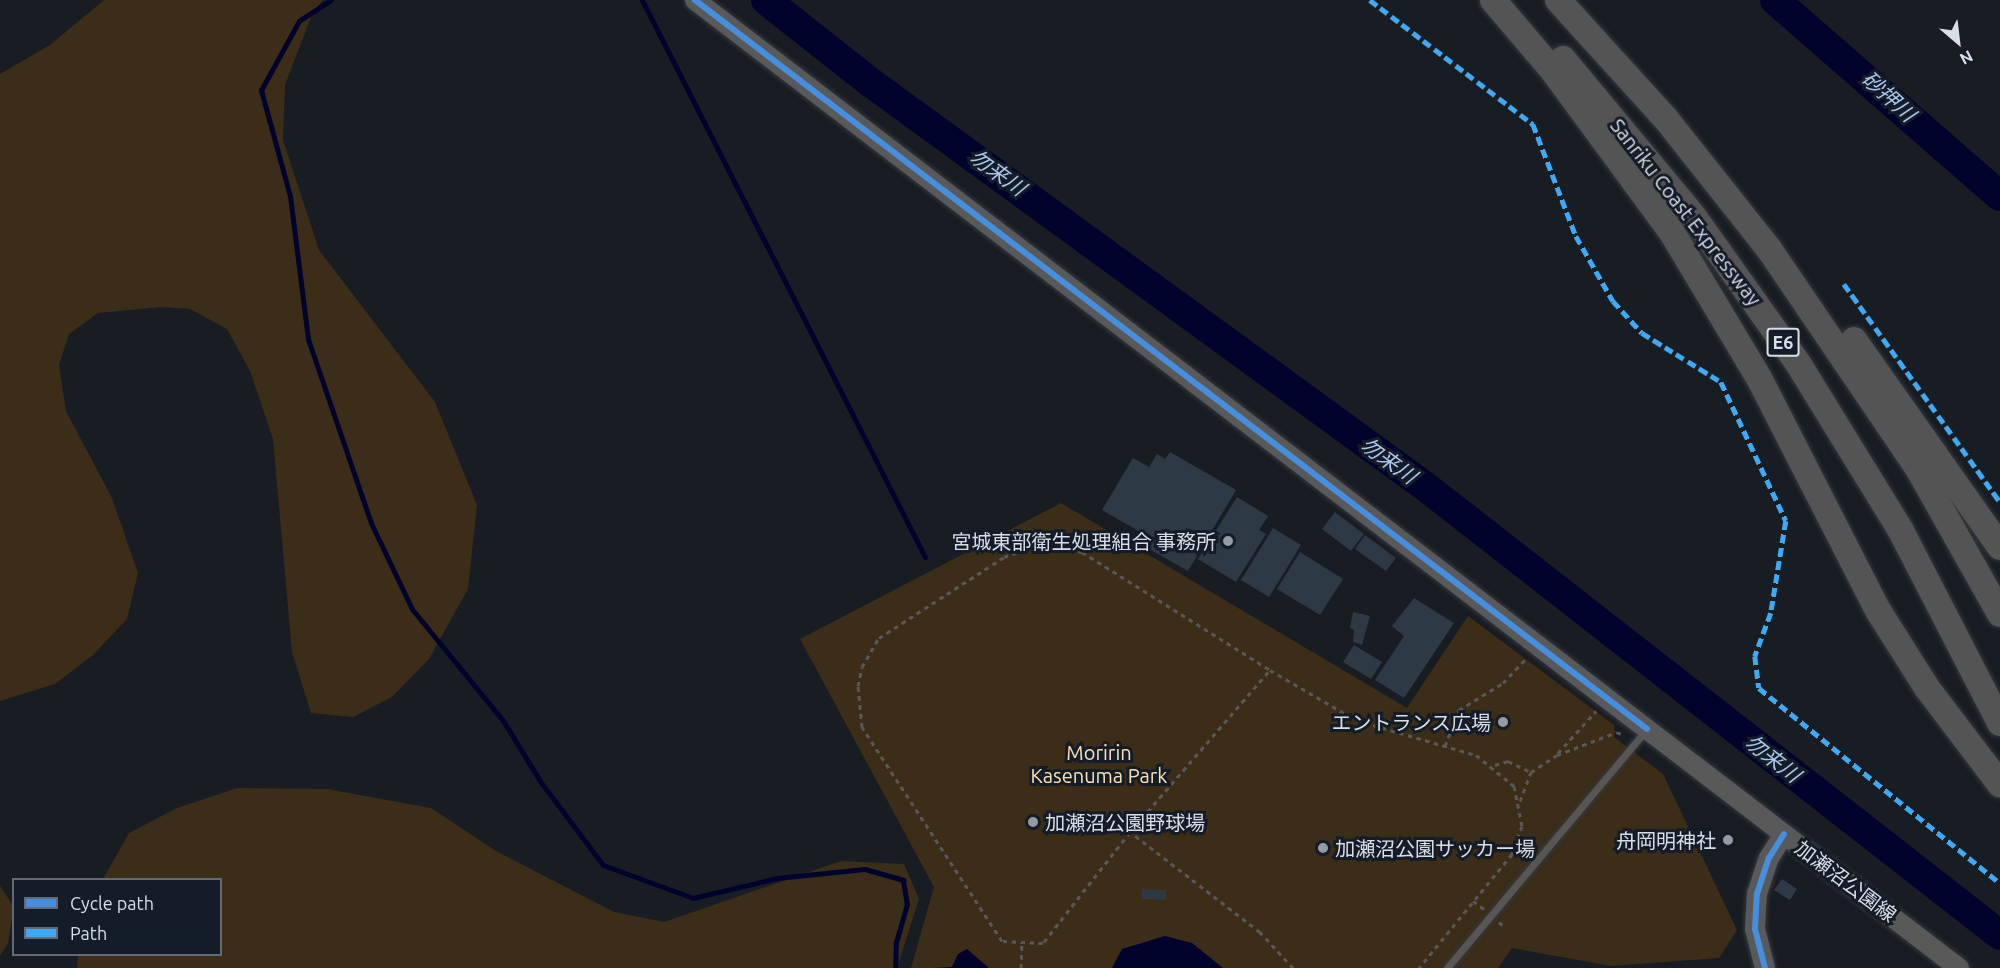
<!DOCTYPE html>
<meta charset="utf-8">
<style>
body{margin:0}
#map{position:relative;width:2000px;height:968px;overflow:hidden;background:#181d23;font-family:Ubuntu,"Noto Sans JP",sans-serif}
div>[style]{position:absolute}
.green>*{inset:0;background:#3b2d17}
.water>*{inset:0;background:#02032d}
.stream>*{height:5px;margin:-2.5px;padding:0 2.5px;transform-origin:2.5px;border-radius:2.5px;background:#02032d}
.river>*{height:30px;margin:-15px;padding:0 15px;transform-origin:15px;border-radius:15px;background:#02032d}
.building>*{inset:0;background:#2e3946}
.path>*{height:3px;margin-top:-1.5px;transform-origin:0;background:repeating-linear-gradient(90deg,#58585a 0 4.5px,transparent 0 9px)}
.roads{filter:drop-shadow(0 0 2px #34383e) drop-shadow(0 0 2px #34383e)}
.lane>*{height:7px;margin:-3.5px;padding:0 3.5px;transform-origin:3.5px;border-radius:3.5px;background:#575655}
.secondary>*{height:20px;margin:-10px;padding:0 10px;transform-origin:10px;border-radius:10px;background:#595959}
.highway>*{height:26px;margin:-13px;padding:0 13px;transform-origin:13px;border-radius:13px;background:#545455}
.quiet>*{height:4.5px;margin-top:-2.25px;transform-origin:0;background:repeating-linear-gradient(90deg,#3fa9f5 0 9px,transparent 0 13.5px)}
.cycleway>*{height:6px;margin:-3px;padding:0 3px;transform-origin:3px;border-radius:3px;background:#468fdf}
.dots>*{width:16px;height:16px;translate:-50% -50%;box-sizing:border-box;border:3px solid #141c27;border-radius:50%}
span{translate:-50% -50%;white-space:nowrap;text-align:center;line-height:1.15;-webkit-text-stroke:6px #141c27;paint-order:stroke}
.shield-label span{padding:2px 4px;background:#141c27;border:2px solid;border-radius:4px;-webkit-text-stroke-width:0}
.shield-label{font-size:18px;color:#d9dfe7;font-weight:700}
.street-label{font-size:20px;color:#d9dfe7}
.poi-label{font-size:20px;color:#d9dfe7}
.right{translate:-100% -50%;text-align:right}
.left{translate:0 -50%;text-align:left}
.park-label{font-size:20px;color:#fbe0b5}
.water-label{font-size:21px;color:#a9c7ed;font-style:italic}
.legend{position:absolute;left:12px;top:878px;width:210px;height:78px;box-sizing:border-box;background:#141c27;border:2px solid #636a74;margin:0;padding:8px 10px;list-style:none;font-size:18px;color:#d9dfe7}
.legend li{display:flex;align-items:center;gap:12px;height:30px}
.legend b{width:30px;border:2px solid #636a74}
.north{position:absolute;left:1928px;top:12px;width:60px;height:60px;-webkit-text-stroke:4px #141c27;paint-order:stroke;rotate:152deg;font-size:16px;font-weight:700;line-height:24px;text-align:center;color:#d9dfe7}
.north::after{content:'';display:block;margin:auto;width:21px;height:27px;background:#d9dfe7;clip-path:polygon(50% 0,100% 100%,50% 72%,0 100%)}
</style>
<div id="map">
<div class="green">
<i style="clip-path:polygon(104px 0,323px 0,313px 12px,285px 85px,283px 140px,319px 250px,435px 402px,477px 505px,468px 589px,429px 659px,392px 697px,353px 717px,311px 713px,292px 652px,273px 439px,250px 371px,227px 329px,190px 309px,162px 307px,98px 313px,69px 334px,59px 365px,66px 411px,112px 498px,138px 573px,127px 619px,93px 655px,55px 684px,0 701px,0 74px,50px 45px)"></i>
<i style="clip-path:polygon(1061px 503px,1407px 708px,1468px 616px,1614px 725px,1615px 738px,1663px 774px,1737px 930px,1719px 958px,1611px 966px,1512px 948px,1498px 968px,911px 968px,934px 887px,800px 639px)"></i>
<i style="clip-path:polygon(237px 788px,327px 789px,431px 808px,496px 851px,614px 912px,664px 922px,841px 861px,904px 864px,919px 899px,897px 968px,77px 968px,78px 955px,220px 954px,220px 880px,103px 879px,129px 833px,177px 808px)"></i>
<i style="clip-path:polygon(0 886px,14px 907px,8px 943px,0 956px)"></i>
</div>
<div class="water">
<i style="clip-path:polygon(1165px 936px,1192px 943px,1223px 968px,1112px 968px,1122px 949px)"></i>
<i style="clip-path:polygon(967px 949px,989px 968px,932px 968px,952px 967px,958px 954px)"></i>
</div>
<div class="stream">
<i style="left:331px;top:0;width:38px;rotate:147deg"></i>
<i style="left:299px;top:21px;width:79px;rotate:118.8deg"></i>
<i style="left:261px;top:90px;width:110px;rotate:74.7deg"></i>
<i style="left:290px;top:196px;width:144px;rotate:82.8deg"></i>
<i style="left:308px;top:339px;width:194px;rotate:71.1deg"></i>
<i style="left:371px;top:523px;width:95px;rotate:64.5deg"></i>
<i style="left:412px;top:609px;width:146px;rotate:50.8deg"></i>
<i style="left:504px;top:722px;width:69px;rotate:58.6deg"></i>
<i style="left:540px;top:781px;width:105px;rotate:53.1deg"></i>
<i style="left:603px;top:865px;width:96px;rotate:20.1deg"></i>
<i style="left:693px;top:898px;width:86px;rotate:-13.4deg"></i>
<i style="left:777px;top:878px;width:88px;rotate:-5.8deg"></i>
<i style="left:865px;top:869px;width:40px;rotate:16deg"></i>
<i style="left:903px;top:880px;width:24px;rotate:81deg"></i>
<i style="left:907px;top:904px;width:40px;rotate:106deg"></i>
<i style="left:896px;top:942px;width:26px;rotate:92deg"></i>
<i style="left:642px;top:0;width:625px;rotate:63.07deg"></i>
</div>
<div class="river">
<i style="left:766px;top:0;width:132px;rotate:38.3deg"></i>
<i style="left:870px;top:82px;width:688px;rotate:36.07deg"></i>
<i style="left:1426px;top:487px;width:728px;rotate:37.97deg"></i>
<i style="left:1775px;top:0;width:298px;rotate:41.1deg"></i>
</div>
<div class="building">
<i style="clip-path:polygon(1170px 452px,1236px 490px,1188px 571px,1144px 546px,1149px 537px,1102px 510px,1133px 458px,1149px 467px,1157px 454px,1165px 459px)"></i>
<i style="clip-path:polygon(1237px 497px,1268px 516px,1259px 530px,1266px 534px,1236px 582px,1198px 559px)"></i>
<i style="clip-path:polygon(1335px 512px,1364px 534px,1351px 551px,1322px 529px)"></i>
<i style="clip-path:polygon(1273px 528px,1301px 545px,1269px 597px,1241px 580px)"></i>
<i style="clip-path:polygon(1365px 535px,1396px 558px,1386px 571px,1355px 549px)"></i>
<i style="clip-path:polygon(1300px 552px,1343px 579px,1320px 615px,1277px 589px)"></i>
<i style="clip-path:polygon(1414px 598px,1454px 623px,1404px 698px,1375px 680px,1404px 636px,1392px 626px)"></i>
<i style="clip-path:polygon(1353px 612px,1370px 616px,1362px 645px,1353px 642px,1354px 630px,1350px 628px)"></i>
<i style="clip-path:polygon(1354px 645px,1382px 662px,1371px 679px,1343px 662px)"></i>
<i style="clip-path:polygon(1782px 879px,1797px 889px,1790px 900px,1774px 890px)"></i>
<i style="clip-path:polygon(1142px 889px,1166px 890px,1166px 900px,1142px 899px)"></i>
</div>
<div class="path">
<i style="left:1445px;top:746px;width:39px;rotate:-69deg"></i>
<i style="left:1459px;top:710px;width:52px;rotate:-31.5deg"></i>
<i style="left:1503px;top:683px;width:35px;rotate:-47deg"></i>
<i style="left:1558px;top:753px;width:57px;rotate:-47.9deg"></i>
<i style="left:1495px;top:765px;width:14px;rotate:-17deg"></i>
<i style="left:1508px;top:761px;width:25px;rotate:26deg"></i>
<i style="left:1531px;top:772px;width:31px;rotate:-33deg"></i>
<i style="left:1557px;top:755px;width:64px;rotate:-21deg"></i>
<i style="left:1617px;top:732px;width:4px;rotate:27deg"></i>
<i style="left:1520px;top:801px;width:31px;rotate:-69deg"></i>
<i style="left:1130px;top:832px;width:141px;rotate:128.1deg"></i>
<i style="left:1043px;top:943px;width:41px;rotate:-177.2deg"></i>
<i style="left:1002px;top:941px;width:256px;rotate:-123.2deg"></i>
<i style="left:862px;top:727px;width:41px;rotate:-95.6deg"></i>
<i style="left:858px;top:686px;width:19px;rotate:-78deg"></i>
<i style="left:862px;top:667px;width:34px;rotate:-60deg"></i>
<i style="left:879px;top:638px;width:149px;rotate:-32.9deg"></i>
<i style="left:1004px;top:557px;width:41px;rotate:-19.7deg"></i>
<i style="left:1043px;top:543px;width:40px;rotate:13deg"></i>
<i style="left:1082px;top:552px;width:222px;rotate:32.1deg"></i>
<i style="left:1473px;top:901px;width:14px;rotate:36deg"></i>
<i style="left:1499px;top:922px;width:8px;rotate:40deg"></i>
<i style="left:1021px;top:968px;width:25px;rotate:-88deg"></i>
<i style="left:1293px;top:968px;width:49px;rotate:-132.5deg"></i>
<i style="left:1260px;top:932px;width:164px;rotate:-142.4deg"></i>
<i style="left:1130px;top:832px;width:214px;rotate:-49.2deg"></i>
<i style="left:1270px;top:670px;width:99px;rotate:30.2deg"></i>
<i style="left:1356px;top:720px;width:125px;rotate:16.3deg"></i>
<i style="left:1476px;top:755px;width:49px;rotate:39.2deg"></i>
<i style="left:1514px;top:786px;width:41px;rotate:78.7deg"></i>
<i style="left:1522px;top:826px;width:30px;rotate:110deg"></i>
<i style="left:1512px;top:854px;width:147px;rotate:129.2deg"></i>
</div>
<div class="roads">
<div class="lane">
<i style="left:1447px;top:968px;width:309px;rotate:-50.1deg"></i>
</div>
<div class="secondary">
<i style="left:695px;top:0;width:1592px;rotate:37.45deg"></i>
<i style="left:1765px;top:968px;width:40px;rotate:-104.4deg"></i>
<i style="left:1755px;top:929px;width:35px;rotate:-87deg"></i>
<i style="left:1757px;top:894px;width:38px;rotate:-72deg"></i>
<i style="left:1769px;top:858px;width:28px;rotate:-58deg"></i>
</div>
<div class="highway">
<i style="left:1493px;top:0;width:94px;rotate:49.7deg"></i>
<i style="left:1554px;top:72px;width:197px;rotate:53.7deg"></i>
<i style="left:1671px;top:231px;width:171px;rotate:59.1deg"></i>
<i style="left:1759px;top:378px;width:263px;rotate:62.9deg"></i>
<i style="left:1879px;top:612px;width:90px;rotate:57.7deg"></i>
<i style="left:1927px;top:688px;width:121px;rotate:52.8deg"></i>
<i style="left:1558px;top:0;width:161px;rotate:47.8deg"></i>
<i style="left:1666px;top:119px;width:166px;rotate:51.6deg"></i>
<i style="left:1769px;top:249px;width:267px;rotate:55.8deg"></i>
<i style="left:1919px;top:470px;width:165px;rotate:60.6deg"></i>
<i style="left:1563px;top:59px;width:205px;rotate:50.3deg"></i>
<i style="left:1694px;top:217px;width:181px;rotate:54.6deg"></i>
<i style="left:1799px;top:365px;width:195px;rotate:58.4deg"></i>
<i style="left:1901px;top:531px;width:216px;rotate:62.7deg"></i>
<i style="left:1854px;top:340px;width:253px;rotate:54.8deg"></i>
</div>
</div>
<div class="quiet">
<i style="left:1370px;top:0;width:205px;rotate:37.3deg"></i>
<i style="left:1533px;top:124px;width:120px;rotate:69deg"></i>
<i style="left:1576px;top:236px;width:75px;rotate:60.4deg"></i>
<i style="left:1613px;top:301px;width:43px;rotate:47.8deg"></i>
<i style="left:1642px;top:333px;width:93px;rotate:31.8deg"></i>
<i style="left:1721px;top:382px;width:153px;rotate:64.9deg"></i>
<i style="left:1786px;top:521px;width:93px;rotate:99.3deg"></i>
<i style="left:1771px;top:613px;width:46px;rotate:110.4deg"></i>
<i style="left:1755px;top:656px;width:32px;rotate:83deg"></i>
<i style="left:1759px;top:688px;width:310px;rotate:39deg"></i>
<i style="left:1844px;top:284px;width:268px;rotate:54.4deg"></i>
</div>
<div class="cycleway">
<i style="left:695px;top:0;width:1199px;rotate:37.44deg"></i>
<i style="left:1765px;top:968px;width:40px;rotate:-104.4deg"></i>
<i style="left:1755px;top:929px;width:35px;rotate:-87deg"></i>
<i style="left:1757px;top:894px;width:38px;rotate:-72deg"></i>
<i style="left:1769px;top:858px;width:28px;rotate:-58deg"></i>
</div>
<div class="dots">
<i style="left:1228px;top:541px;background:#959ba2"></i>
<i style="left:1503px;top:722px;background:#959ba2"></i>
<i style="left:1033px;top:822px;background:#959ba2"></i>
<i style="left:1728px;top:840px;background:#959ba2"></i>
<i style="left:1323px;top:848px;background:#959ba2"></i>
</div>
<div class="shield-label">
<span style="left:1783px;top:342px">E6</span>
</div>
<div class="street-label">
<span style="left:1686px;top:212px;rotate:52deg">Sanriku Coast Expressway</span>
<span style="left:1846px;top:881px;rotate:37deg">加瀬沼公園線</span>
</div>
<div class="poi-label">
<span class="right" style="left:1216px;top:541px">宮城東部衛生処理組合 事務所</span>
<span class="right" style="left:1491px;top:722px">エントランス広場</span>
<span class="left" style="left:1045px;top:822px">加瀬沼公園野球場</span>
<span class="right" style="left:1716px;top:840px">舟岡明神社</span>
<span class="left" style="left:1335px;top:848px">加瀬沼公園サッカー場</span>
</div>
<div class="park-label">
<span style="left:1099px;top:764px">Moririn<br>Kasenuma Park</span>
</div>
<div class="water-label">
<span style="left:1889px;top:96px;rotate:42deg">砂押川</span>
<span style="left:998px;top:172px;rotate:36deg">勿来川</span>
<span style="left:1389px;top:460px;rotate:36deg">勿来川</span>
<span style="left:1773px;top:758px;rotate:38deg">勿来川</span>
</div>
<ul class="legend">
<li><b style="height:8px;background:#468fdf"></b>Cycle path</li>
<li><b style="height:8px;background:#3fa9f5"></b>Path</li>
</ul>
<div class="north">N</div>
</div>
